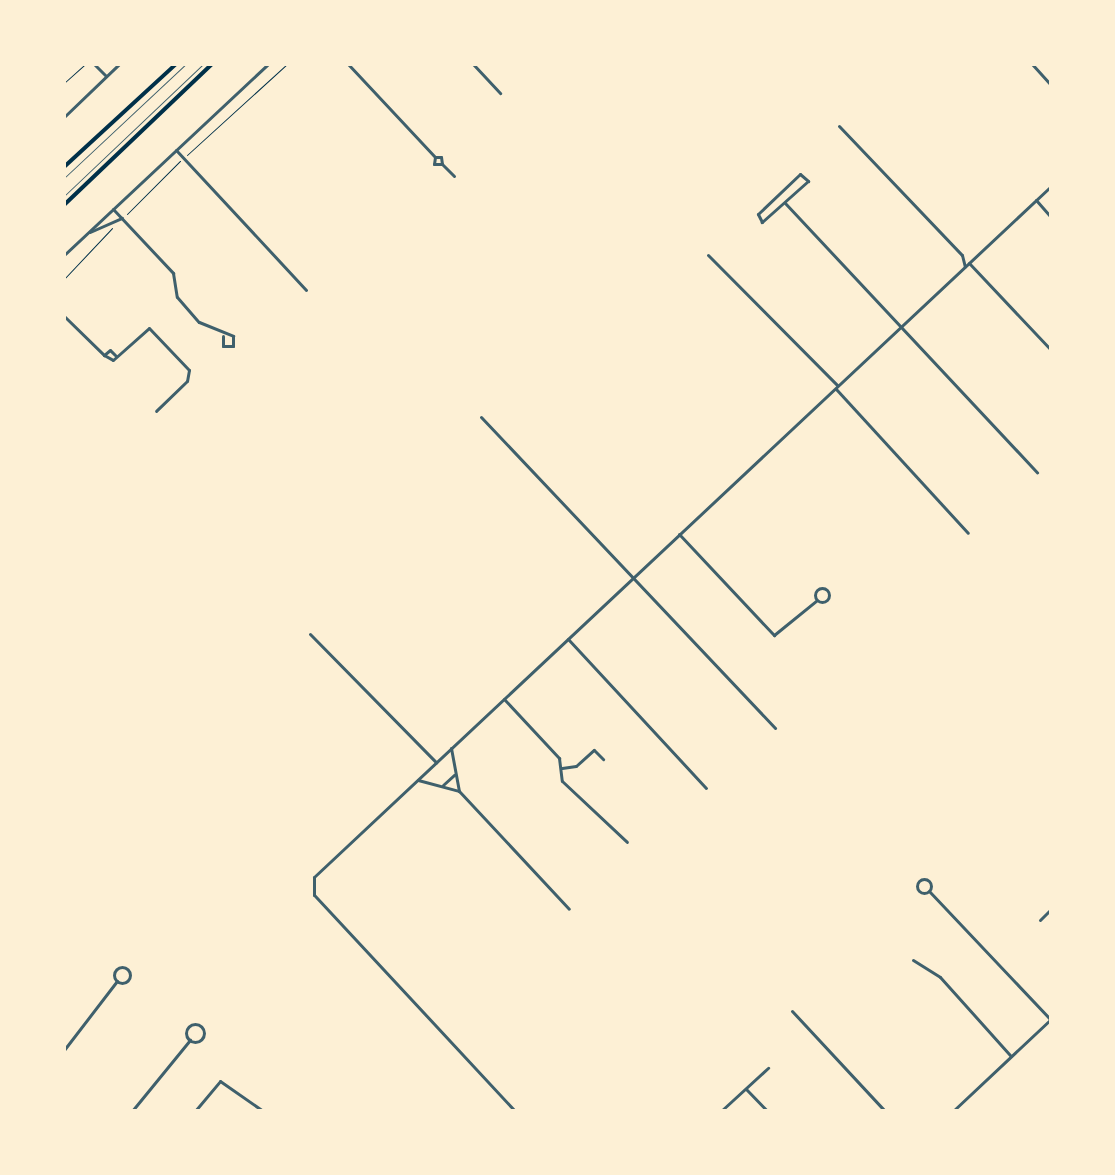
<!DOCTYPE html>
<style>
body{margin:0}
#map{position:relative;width:1115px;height:1175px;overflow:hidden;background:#fdf0d5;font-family:Karla,sans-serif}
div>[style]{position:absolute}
.path>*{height:1px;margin:-0.5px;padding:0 0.5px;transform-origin:0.5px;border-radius:0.5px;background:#003049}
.service>*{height:1px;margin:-0.5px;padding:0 0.5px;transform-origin:0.5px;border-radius:0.5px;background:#3f606c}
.minor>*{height:3px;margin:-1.5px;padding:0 1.5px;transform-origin:1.5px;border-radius:1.5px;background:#3f606c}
.minor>.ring{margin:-1.5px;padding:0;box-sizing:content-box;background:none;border:3px solid #3f606c;border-radius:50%}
.tertiary>*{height:3px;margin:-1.5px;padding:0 1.5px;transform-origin:1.5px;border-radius:1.5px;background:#3f606c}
.trunk>*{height:4px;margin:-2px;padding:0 2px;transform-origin:2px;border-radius:2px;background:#003049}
span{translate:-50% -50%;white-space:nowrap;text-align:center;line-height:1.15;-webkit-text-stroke:8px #fdf0d5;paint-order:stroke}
.frame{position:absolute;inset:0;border:66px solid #fdf0d5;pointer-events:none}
</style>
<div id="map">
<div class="path">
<i style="left:64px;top:83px;width:28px;rotate:-42deg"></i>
<i style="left:187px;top:155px;width:135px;rotate:-42.3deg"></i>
<i style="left:127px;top:214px;width:75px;rotate:-45deg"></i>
<i style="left:64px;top:279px;width:70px;rotate:-46.7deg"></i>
</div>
<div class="service">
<i style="left:64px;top:178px;width:167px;rotate:-43.1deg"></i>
<i style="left:64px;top:196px;width:192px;rotate:-43.5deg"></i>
</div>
<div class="minor">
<i style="left:94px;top:64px;width:17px;rotate:45deg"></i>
<i style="left:348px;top:64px;width:127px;rotate:46.9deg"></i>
<i style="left:435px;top:157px;width:7px;rotate:98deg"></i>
<i style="left:434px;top:164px;width:8px"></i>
<i style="left:442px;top:164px;width:7px;rotate:-98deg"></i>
<i style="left:441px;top:157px;width:6px;rotate:180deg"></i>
<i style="left:473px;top:64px;width:40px;rotate:47deg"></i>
<i style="left:1032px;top:64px;width:28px;rotate:48deg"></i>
<i style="left:839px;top:126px;width:178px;rotate:46.4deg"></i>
<i style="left:962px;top:255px;width:12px;rotate:76deg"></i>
<i style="left:176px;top:150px;width:191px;rotate:47.1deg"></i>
<i style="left:442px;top:164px;width:17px;rotate:45deg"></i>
<i style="left:800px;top:174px;width:11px;rotate:41deg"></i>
<i style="left:808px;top:181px;width:62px;rotate:138.3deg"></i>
<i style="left:762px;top:222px;width:9px;rotate:-117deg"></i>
<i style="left:758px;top:214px;width:58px;rotate:-43.6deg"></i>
<i style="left:1036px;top:200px;width:23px;rotate:49deg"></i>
<i style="left:785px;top:203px;width:369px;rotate:46.9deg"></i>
<i style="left:113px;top:209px;width:88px;rotate:46.8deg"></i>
<i style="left:173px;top:273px;width:24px;rotate:81deg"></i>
<i style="left:177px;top:297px;width:33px;rotate:49deg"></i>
<i style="left:199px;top:322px;width:37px;rotate:22deg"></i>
<i style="left:233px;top:336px;width:10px;rotate:90deg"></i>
<i style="left:233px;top:346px;width:10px;rotate:180deg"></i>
<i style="left:223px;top:346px;width:10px;rotate:-90deg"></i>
<i style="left:90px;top:232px;width:35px;rotate:-24deg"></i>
<i style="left:708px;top:255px;width:183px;rotate:45.2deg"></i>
<i style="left:969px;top:263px;width:120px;rotate:46.7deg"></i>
<i style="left:64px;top:316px;width:56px;rotate:44.3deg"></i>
<i style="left:116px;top:356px;width:8px;rotate:-135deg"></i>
<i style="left:110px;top:350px;width:8px;rotate:140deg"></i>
<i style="left:104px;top:355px;width:10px;rotate:29deg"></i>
<i style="left:113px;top:360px;width:48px;rotate:-41.6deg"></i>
<i style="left:149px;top:328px;width:58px;rotate:46.4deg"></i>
<i style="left:189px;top:370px;width:11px;rotate:100deg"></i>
<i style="left:187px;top:381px;width:43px;rotate:135.9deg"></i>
<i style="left:836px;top:389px;width:195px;rotate:47.5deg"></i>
<i style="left:481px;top:417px;width:428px;rotate:46.6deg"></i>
<i style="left:679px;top:534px;width:139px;rotate:46.8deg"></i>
<i style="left:774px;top:635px;width:55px;rotate:-39.1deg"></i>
<i class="ring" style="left:815px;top:588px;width:11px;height:11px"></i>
<i style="left:310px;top:634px;width:180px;rotate:45.5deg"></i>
<i style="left:568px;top:639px;width:203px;rotate:47.2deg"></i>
<i style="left:504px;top:699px;width:81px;rotate:47deg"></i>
<i style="left:559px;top:758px;width:23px;rotate:83deg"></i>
<i style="left:562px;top:781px;width:89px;rotate:43.2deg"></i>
<i style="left:451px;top:748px;width:44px;rotate:79.5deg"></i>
<i style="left:562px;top:768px;width:14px;rotate:-8deg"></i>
<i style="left:576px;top:766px;width:24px;rotate:-42deg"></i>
<i style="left:594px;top:750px;width:13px;rotate:45deg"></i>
<i style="left:418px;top:780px;width:42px;rotate:15deg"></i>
<i style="left:459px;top:791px;width:161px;rotate:47deg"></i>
<i style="left:443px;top:785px;width:15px;rotate:-42deg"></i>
<i class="ring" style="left:917px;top:879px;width:11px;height:11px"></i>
<i style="left:929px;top:891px;width:176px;rotate:46.6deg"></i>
<i style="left:1040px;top:920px;width:16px;rotate:-45deg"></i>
<i style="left:913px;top:960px;width:32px;rotate:32deg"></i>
<i style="left:940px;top:977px;width:106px;rotate:48.1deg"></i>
<i class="ring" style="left:114px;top:967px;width:13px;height:13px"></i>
<i style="left:792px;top:1011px;width:137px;rotate:47.1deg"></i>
<i class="ring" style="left:186px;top:1024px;width:15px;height:15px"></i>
<i style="left:64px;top:1050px;width:87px;rotate:-52.5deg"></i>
<i style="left:746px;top:1089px;width:30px;rotate:46deg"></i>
<i style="left:132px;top:1111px;width:92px;rotate:-50.8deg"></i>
<i style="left:195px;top:1111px;width:39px;rotate:-50deg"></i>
<i style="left:220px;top:1081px;width:52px;rotate:34.9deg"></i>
<i style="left:721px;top:1111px;width:64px;rotate:-42.5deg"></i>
</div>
<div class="tertiary">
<i style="left:64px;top:117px;width:76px;rotate:-43.9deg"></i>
<i style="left:64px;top:255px;width:279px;rotate:-43.1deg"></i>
<i style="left:515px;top:1111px;width:295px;rotate:-132.9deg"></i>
<i style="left:314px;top:895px;width:18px;rotate:-90deg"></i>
<i style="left:314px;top:877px;width:1010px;rotate:-43.15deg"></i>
<i style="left:953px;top:1111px;width:134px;rotate:-43.2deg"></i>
</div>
<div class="trunk">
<i style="left:64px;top:167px;width:152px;rotate:-42.6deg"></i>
<i style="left:64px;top:205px;width:204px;rotate:-43.6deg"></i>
</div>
<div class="frame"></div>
</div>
